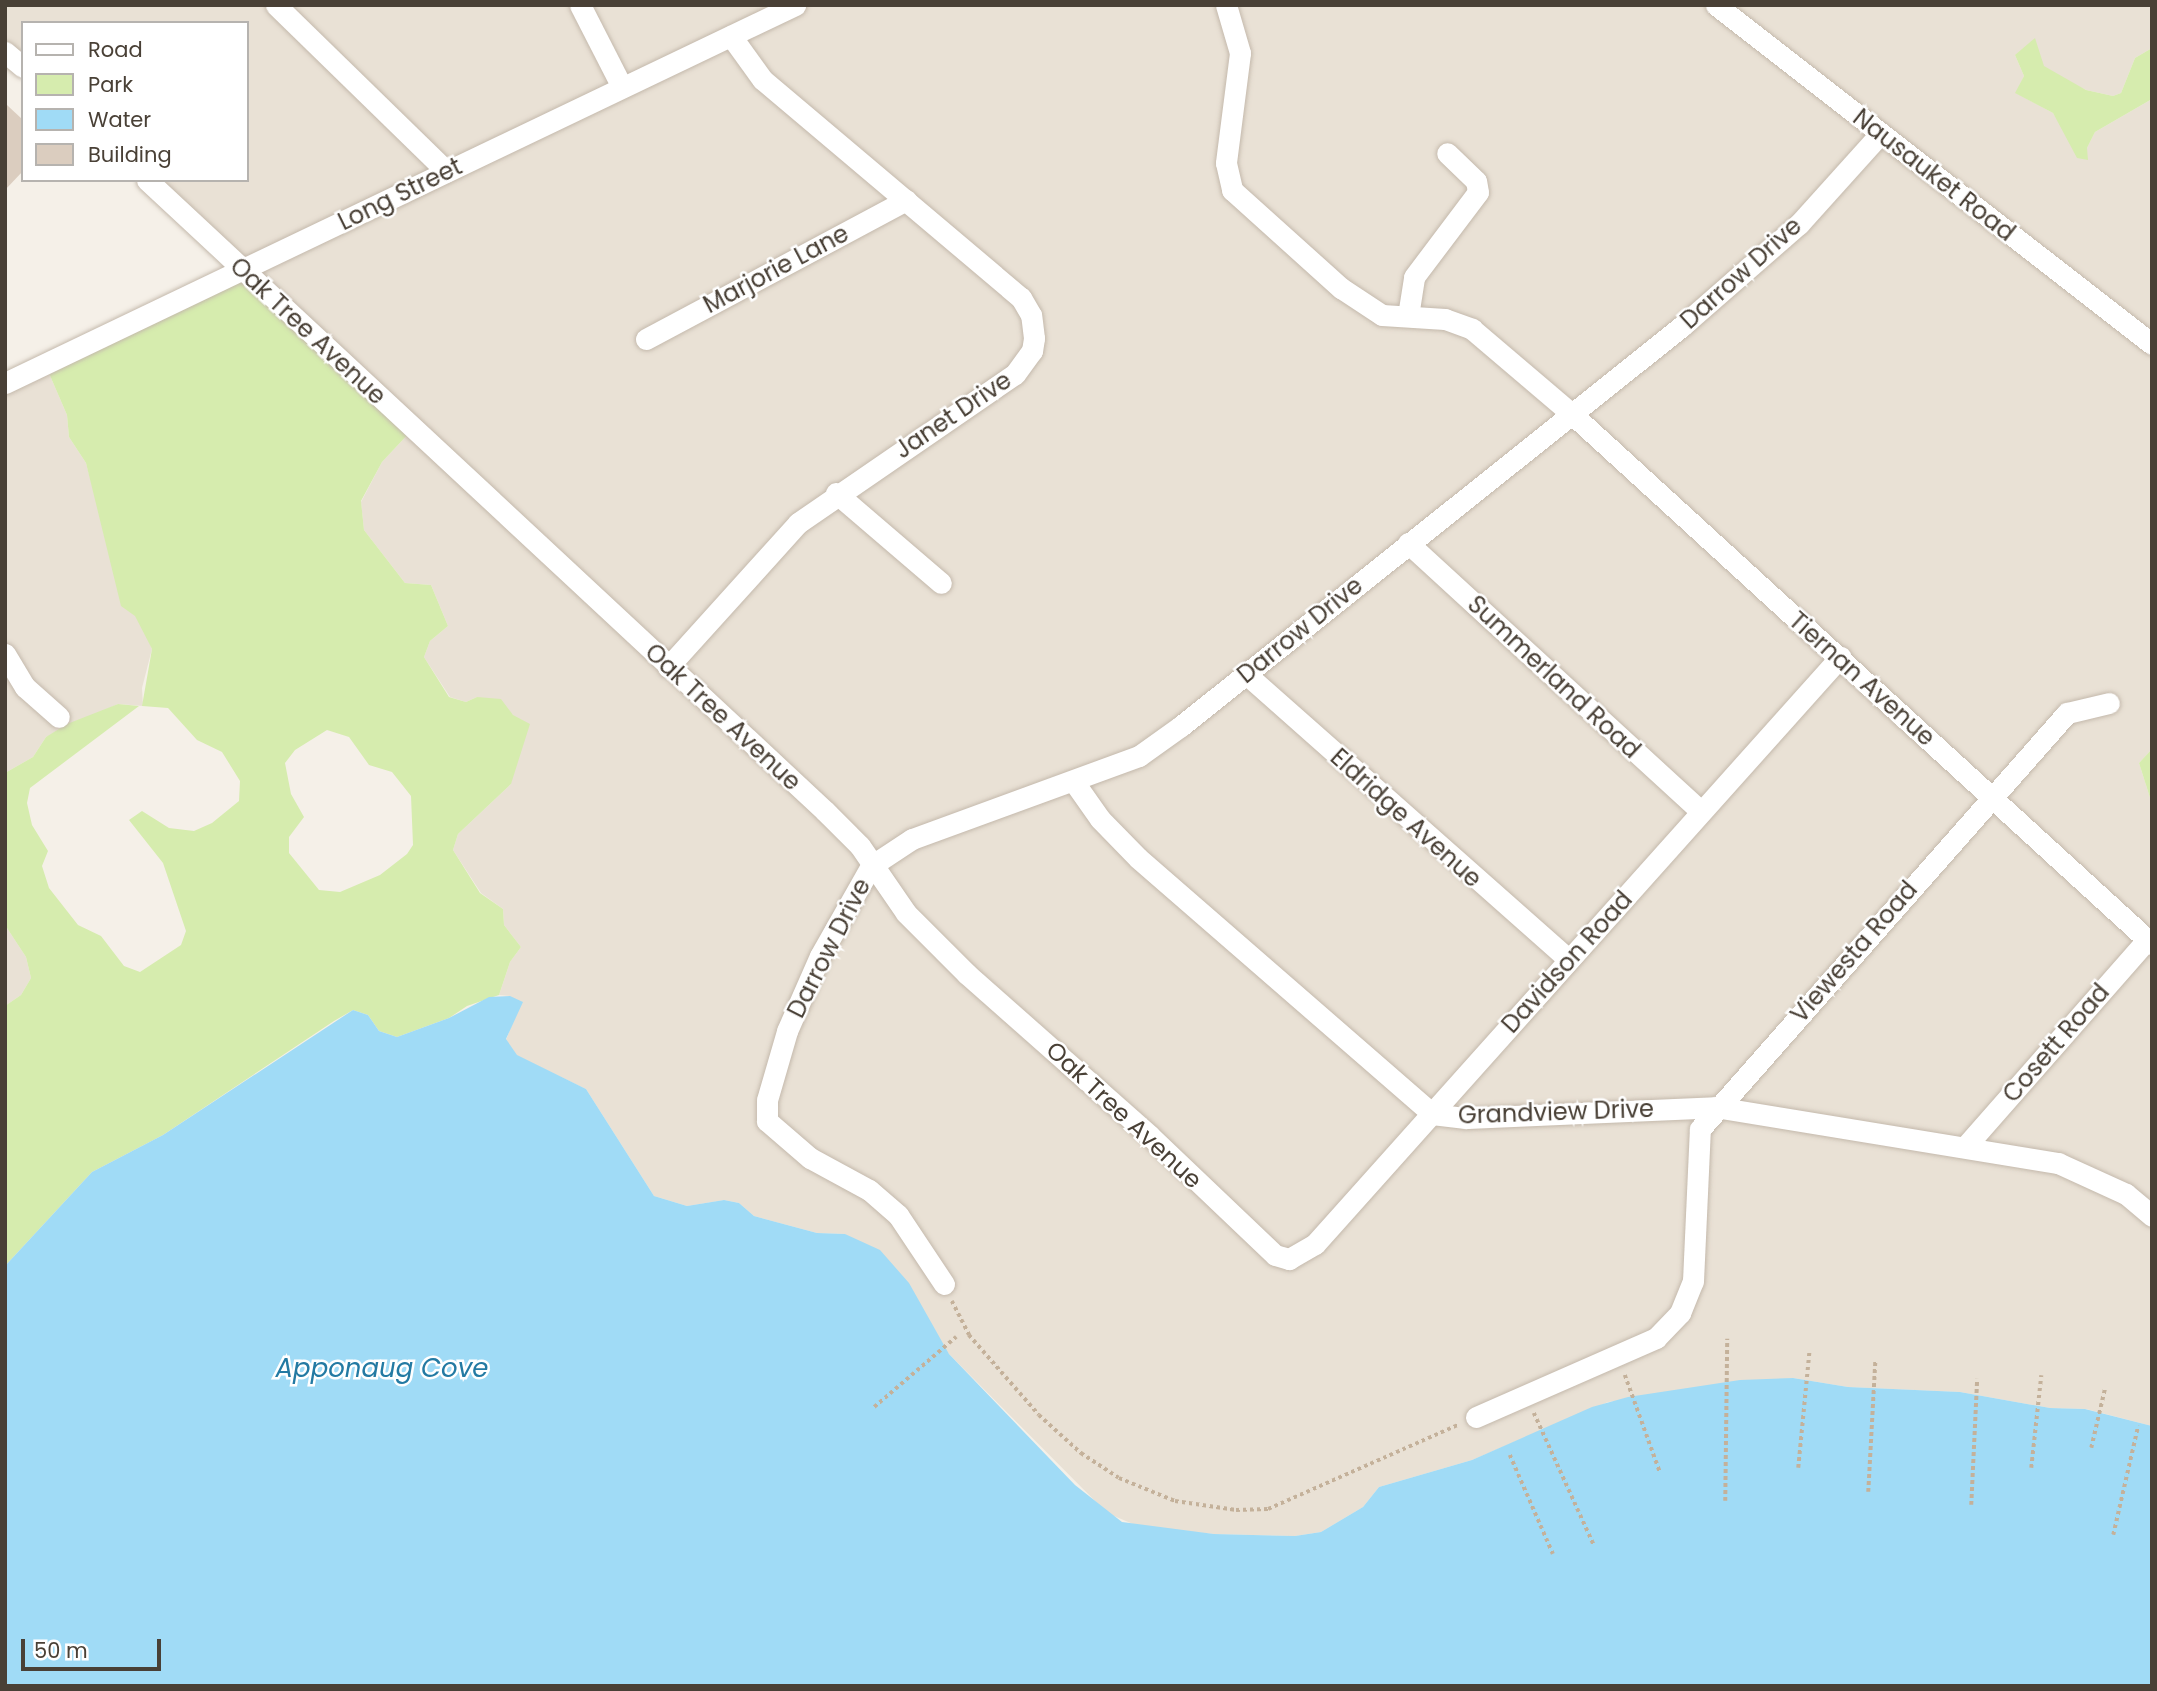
<!DOCTYPE html>
<style>
body{margin:0}
#map{position:relative;width:2157px;height:1691px;overflow:hidden;background:#f5f0e8;font-family:Poppins,sans-serif}
div>[style]{position:absolute}
.residential>*{inset:0;background:#e9e1d5}
.green>*{inset:0;background:#d6ecae}
.water>*{inset:0;background:#a0dbf6}
.building>*{inset:0;background:#dbcdbf}
.path>*{height:3.5px;margin-top:-1.75px;transform-origin:0;background:repeating-linear-gradient(90deg,#c4b19a 0 3.5px,transparent 0 7px)}
.roads{filter:drop-shadow(0 0 2px #c4b9ac) drop-shadow(0 0 2px #c4b9ac)}
.minor>*{height:21px;margin:-10.5px;padding:0 10.5px;transform-origin:10.5px;border-radius:10.5px;background:#fff}
span{translate:-50% -50%;white-space:nowrap;text-align:center;line-height:1.15;-webkit-text-stroke:5px #fff;paint-order:stroke}
.street-label{font-size:24px;color:#494036}
.water-label{font-size:26px;color:#237aa3;font-style:italic}
.frame{position:absolute;inset:0;border:7px solid #494036;pointer-events:none}
.legend{position:absolute;left:21px;top:21px;width:228px;height:161px;box-sizing:border-box;background:#fff;border:2px solid #b6b3af;margin:0;padding:9px 12px;list-style:none;font-size:21px;color:#494036}
.legend li{display:flex;align-items:center;gap:14px;height:35px}
.legend b{width:35px;border:2px solid #b6b3af}
.scale{position:absolute;left:21px;top:1639px;width:140px;height:32px;box-sizing:border-box;border:4px solid #494036;border-top:0;padding-left:9px;font-size:21px;line-height:24px;white-space:nowrap;color:#494036;-webkit-text-stroke:5px #fff;paint-order:stroke}
</style>
<div id="map">
<div class="residential">
<i style="clip-path:polygon(5px 5px,2152px 5px,2152px 48px,2135px 58px,2121px 93px,2113px 96px,2086px 90px,2015px 55px,2024px 76px,2016px 93px,2053px 113px,2074px 147px,2087px 148px,2095px 132px,2152px 99px,2152px 749px,2139px 763px,2152px 804px,2152px 1426px,2086px 1409px,2050px 1408px,1960px 1392px,1848px 1387px,1793px 1378px,1608px 1402px,1472px 1460px,1379px 1487px,1363px 1507px,1321px 1532px,1295px 1536px,1214px 1534px,1140px 1527px,1107px 1513px,949px 1354px,845px 1234px,817px 1233px,754px 1216px,739px 1203px,724px 1200px,687px 1206px,654px 1196px,586px 1089px,517px 1056px,506px 1040px,513px 1022px,510px 996px,499px 995px,510px 962px,521px 947px,504px 925px,503px 909px,481px 893px,453px 850px,458px 834px,511px 784px,513px 715px,477px 697px,466px 702px,450px 697px,424px 657px,430px 641px,448px 626px,431px 585px,405px 583px,364px 530px,361px 502px,382px 462px,412px 430px,146px 180px,247px 180px,247px 23px,23px 23px,23px 67px,5px 51px)"></i>
<i style="clip-path:polygon(45px 364px,67px 415px,69px 437px,86px 463px,111px 554px,152px 649px,142px 688px,143px 706px,118px 704px,46px 737px,33px 757px,5px 773px,5px 382px)"></i>
<i style="clip-path:polygon(5px 925px,26px 957px,31px 978px,21px 995px,5px 1006px)"></i>
</div>
<div class="green">
<i style="clip-path:polygon(2035px 38px,2044px 66px,2086px 90px,2113px 96px,2121px 93px,2135px 58px,2152px 48px,2152px 99px,2095px 132px,2087px 148px,2088px 160px,2077px 158px,2053px 113px,2015px 93px,2024px 76px,2015px 55px)"></i>
<i style="clip-path:polygon(evenodd,238px 268px,412px 430px,382px 462px,361px 501px,364px 530px,405px 583px,431px 585px,448px 626px,430px 641px,424px 657px,449px 697px,466px 702px,477px 697px,501px 699px,513px 715px,530px 724px,511px 784px,458px 834px,453px 850px,480px 893px,503px 909px,504px 925px,521px 947px,510px 962px,499px 995px,467px 1006px,449px 1018px,397px 1037px,379px 1031px,368px 1015px,353px 1010px,334px 1021px,163px 1135px,92px 1172px,5px 1266px,5px 1006px,21px 995px,31px 978px,26px 957px,5px 925px,5px 773px,33px 757px,46px 737px,67px 724px,118px 704px,139px 706px,30px 788px,27px 803px,32px 825px,48px 851px,42px 866px,49px 888px,78px 925px,101px 936px,124px 966px,140px 972px,181px 945px,186px 931px,163px 863px,129px 820px,142px 811px,169px 828px,194px 831px,212px 823px,239px 801px,240px 781px,222px 752px,197px 740px,168px 708px,142px 706px,152px 649px,135px 616px,121px 606px,86px 463px,69px 437px,67px 415px,45px 364px,238px 268px,327px 730px,349px 737px,369px 765px,392px 772px,411px 796px,413px 845px,407px 854px,380px 875px,340px 892px,319px 890px,289px 853px,289px 837px,304px 817px,291px 794px,285px 763px,295px 750px,327px 730px)"></i>
<i style="clip-path:polygon(2152px 749px,2152px 804px,2139px 763px)"></i>
</div>
<div class="water">
<i style="clip-path:polygon(510px 996px,523px 1002px,506px 1039px,517px 1055px,586px 1089px,654px 1196px,687px 1206px,724px 1200px,739px 1203px,754px 1216px,817px 1233px,845px 1234px,880px 1250px,909px 1283px,949px 1354px,1075px 1485px,1122px 1522px,1214px 1534px,1295px 1536px,1321px 1532px,1363px 1507px,1379px 1487px,1472px 1460px,1592px 1407px,1628px 1397px,1740px 1380px,1793px 1378px,1848px 1387px,1960px 1392px,2050px 1408px,2085px 1409px,2152px 1426px,2152px 1686px,5px 1686px,5px 1266px,92px 1172px,163px 1135px,353px 1010px,368px 1015px,379px 1031px,397px 1037px,449px 1018px,489px 997px)"></i>
</div>
<div class="building">
<i style="clip-path:polygon(7px 105px,23px 120px,23px 171px,5px 190px)"></i>
</div>
<div class="path">
<i style="left:952px;top:1301px;width:38px;rotate:63deg"></i>
<i style="left:969px;top:1335px;width:106px;rotate:48.8deg"></i>
<i style="left:1039px;top:1415px;width:57px;rotate:42.1deg"></i>
<i style="left:1081px;top:1453px;width:45px;rotate:33.3deg"></i>
<i style="left:1119px;top:1478px;width:61px;rotate:22.3deg"></i>
<i style="left:1175px;top:1501px;width:62px;rotate:8.4deg"></i>
<i style="left:1236px;top:1510px;width:32px;rotate:-2deg"></i>
<i style="left:1268px;top:1509px;width:208px;rotate:-23.9deg"></i>
<i style="left:1625px;top:1375px;width:103px;rotate:70.2deg"></i>
<i style="left:874px;top:1407px;width:108px;rotate:-40.5deg"></i>
<i style="left:1534px;top:1413px;width:145px;rotate:65.6deg"></i>
<i style="left:2091px;top:1448px;width:62px;rotate:-76.9deg"></i>
<i style="left:1510px;top:1455px;width:108px;rotate:66.5deg"></i>
<i style="left:1798px;top:1468px;width:116px;rotate:-84.5deg"></i>
<i style="left:2031px;top:1468px;width:93px;rotate:-83.8deg"></i>
<i style="left:1868px;top:1492px;width:130px;rotate:-86.9deg"></i>
<i style="left:1725px;top:1501px;width:162px;rotate:-89.3deg"></i>
<i style="left:1971px;top:1505px;width:126px;rotate:-87.3deg"></i>
<i style="left:2113px;top:1535px;width:112px;rotate:-77.1deg"></i>
</div>
<div class="roads">
<div class="minor">
<i style="left:276px;top:5px;width:238px;rotate:44.3deg"></i>
<i style="left:580px;top:5px;width:92px;rotate:62.9deg"></i>
<i style="left:1226px;top:5px;width:50px;rotate:73.7deg"></i>
<i style="left:1240px;top:53px;width:111px;rotate:97.3deg"></i>
<i style="left:1226px;top:163px;width:28px;rotate:77deg"></i>
<i style="left:1232px;top:190px;width:147px;rotate:42deg"></i>
<i style="left:1341px;top:288px;width:49px;rotate:33.4deg"></i>
<i style="left:1382px;top:315px;width:63px;rotate:3.6deg"></i>
<i style="left:1445px;top:319px;width:29px;rotate:20deg"></i>
<i style="left:1472px;top:329px;width:131px;rotate:40.4deg"></i>
<i style="left:1572px;top:414px;width:786px;rotate:42.42deg"></i>
<i style="left:1716px;top:5px;width:552px;rotate:37.87deg"></i>
<i style="left:5px;top:52px;width:23px;rotate:40deg"></i>
<i style="left:147px;top:180px;width:926px;rotate:42.94deg"></i>
<i style="left:825px;top:811px;width:49px;rotate:45deg"></i>
<i style="left:860px;top:846px;width:81px;rotate:55.5deg"></i>
<i style="left:906px;top:913px;width:86px;rotate:45deg"></i>
<i style="left:967px;top:974px;width:243px;rotate:41.5deg"></i>
<i style="left:1149px;top:1135px;width:174px;rotate:43.6deg"></i>
<i style="left:1275px;top:1255px;width:15px;rotate:16deg"></i>
<i style="left:1289px;top:1259px;width:30px;rotate:-30deg"></i>
<i style="left:1315px;top:1244px;width:788px;rotate:-48.19deg"></i>
<i style="left:1408px;top:316px;width:39px;rotate:-81deg"></i>
<i style="left:1414px;top:277px;width:106px;rotate:-53deg"></i>
<i style="left:1478px;top:192px;width:11px;rotate:-100deg"></i>
<i style="left:1476px;top:181px;width:40px;rotate:-136deg"></i>
<i style="left:646px;top:339px;width:295px;rotate:-28.1deg"></i>
<i style="left:5px;top:383px;width:876px;rotate:-25.57deg"></i>
<i style="left:836px;top:493px;width:138px;rotate:40.6deg"></i>
<i style="left:1408px;top:543px;width:396px;rotate:42.5deg"></i>
<i style="left:5px;top:654px;width:39px;rotate:59deg"></i>
<i style="left:25px;top:687px;width:45px;rotate:41.4deg"></i>
<i style="left:668px;top:667px;width:194px;rotate:-47.9deg"></i>
<i style="left:798px;top:523px;width:263px;rotate:-34.5deg"></i>
<i style="left:1015px;top:374px;width:29px;rotate:-54deg"></i>
<i style="left:1032px;top:351px;width:13px;rotate:-81deg"></i>
<i style="left:1034px;top:338px;width:23px;rotate:-97deg"></i>
<i style="left:1031px;top:315px;width:20px;rotate:-120deg"></i>
<i style="left:1021px;top:298px;width:339px;rotate:-139.8deg"></i>
<i style="left:762px;top:79px;width:53px;rotate:-125.8deg"></i>
<i style="left:1246px;top:674px;width:431px;rotate:41.5deg"></i>
<i style="left:1074px;top:782px;width:45px;rotate:54.9deg"></i>
<i style="left:1100px;top:819px;width:54px;rotate:45.7deg"></i>
<i style="left:1138px;top:858px;width:390px;rotate:41deg"></i>
<i style="left:1432px;top:1114px;width:34px;rotate:7deg"></i>
<i style="left:1466px;top:1118px;width:250px;rotate:-2.5deg"></i>
<i style="left:1716px;top:1107px;width:347px;rotate:9.3deg"></i>
<i style="left:2058px;top:1163px;width:75px;rotate:24.5deg"></i>
<i style="left:2126px;top:1194px;width:34px;rotate:40deg"></i>
<i style="left:1965px;top:1147px;width:276px;rotate:-48.7deg"></i>
<i style="left:944px;top:1284px;width:83px;rotate:-123.7deg"></i>
<i style="left:898px;top:1215px;width:38px;rotate:-139deg"></i>
<i style="left:869px;top:1190px;width:67px;rotate:-151.5deg"></i>
<i style="left:810px;top:1158px;width:57px;rotate:-139.3deg"></i>
<i style="left:767px;top:1121px;width:21px;rotate:-90deg"></i>
<i style="left:767px;top:1100px;width:72px;rotate:-73.8deg"></i>
<i style="left:787px;top:1031px;width:82px;rotate:-66.3deg"></i>
<i style="left:820px;top:956px;width:103px;rotate:-60.5deg"></i>
<i style="left:871px;top:866px;width:49px;rotate:-33.4deg"></i>
<i style="left:912px;top:839px;width:242px;rotate:-20.1deg"></i>
<i style="left:1139px;top:756px;width:52px;rotate:-35.5deg"></i>
<i style="left:1181px;top:726px;width:641px;rotate:-38.6deg"></i>
<i style="left:1682px;top:326px;width:155px;rotate:-41.1deg"></i>
<i style="left:1799px;top:224px;width:122px;rotate:-48deg"></i>
<i style="left:1476px;top:1417px;width:197px;rotate:-23.7deg"></i>
<i style="left:1656px;top:1338px;width:35px;rotate:-46deg"></i>
<i style="left:1680px;top:1313px;width:35px;rotate:-68deg"></i>
<i style="left:1693px;top:1281px;width:152px;rotate:-87.4deg"></i>
<i style="left:1700px;top:1129px;width:555px;rotate:-48.58deg"></i>
<i style="left:2067px;top:713px;width:43px;rotate:-13.4deg"></i>
</div>
</div>
<div class="street-label">
<span style="left:1934px;top:175px;rotate:38deg">Nausauket Road</span>
<span style="left:400px;top:194px;rotate:-26deg">Long Street</span>
<span style="left:776px;top:269px;rotate:-28deg">Marjorie Lane</span>
<span style="left:1741px;top:273px;rotate:-42deg">Darrow Drive</span>
<span style="left:308px;top:331px;rotate:43deg">Oak Tree Avenue</span>
<span style="left:953px;top:415px;rotate:-34deg">Janet Drive</span>
<span style="left:1300px;top:630px;rotate:-39deg">Darrow Drive</span>
<span style="left:1554px;top:677px;rotate:43deg">Summerland Road</span>
<span style="left:1862px;top:679px;rotate:42deg">Tiernan Avenue</span>
<span style="left:723px;top:717px;rotate:43deg">Oak Tree Avenue</span>
<span style="left:1406px;top:818px;rotate:42deg">Eldridge Avenue</span>
<span style="left:829px;top:948px;rotate:-63deg">Darrow Drive</span>
<span style="left:1854px;top:952px;rotate:-49deg">Viewesta Road</span>
<span style="left:1567px;top:962px;rotate:-48deg">Davidson Road</span>
<span style="left:2056px;top:1043px;rotate:-49deg">Cosett Road</span>
<span style="left:1556px;top:1112px;rotate:-2deg">Grandview Drive</span>
<span style="left:1124px;top:1115px;rotate:43deg">Oak Tree Avenue</span>
</div>
<div class="water-label">
<span style="left:382px;top:1369px">Apponaug Cove</span>
</div>
<div class="frame"></div>
<ul class="legend">
<li><b style="height:9px;background:#fff"></b>Road</li>
<li><b style="height:19px;background:#d6ecae"></b>Park</li>
<li><b style="height:19px;background:#a0dbf6"></b>Water</li>
<li><b style="height:19px;background:#dbcdbf"></b>Building</li>
</ul>
<div class="scale">50 m</div>
</div>
